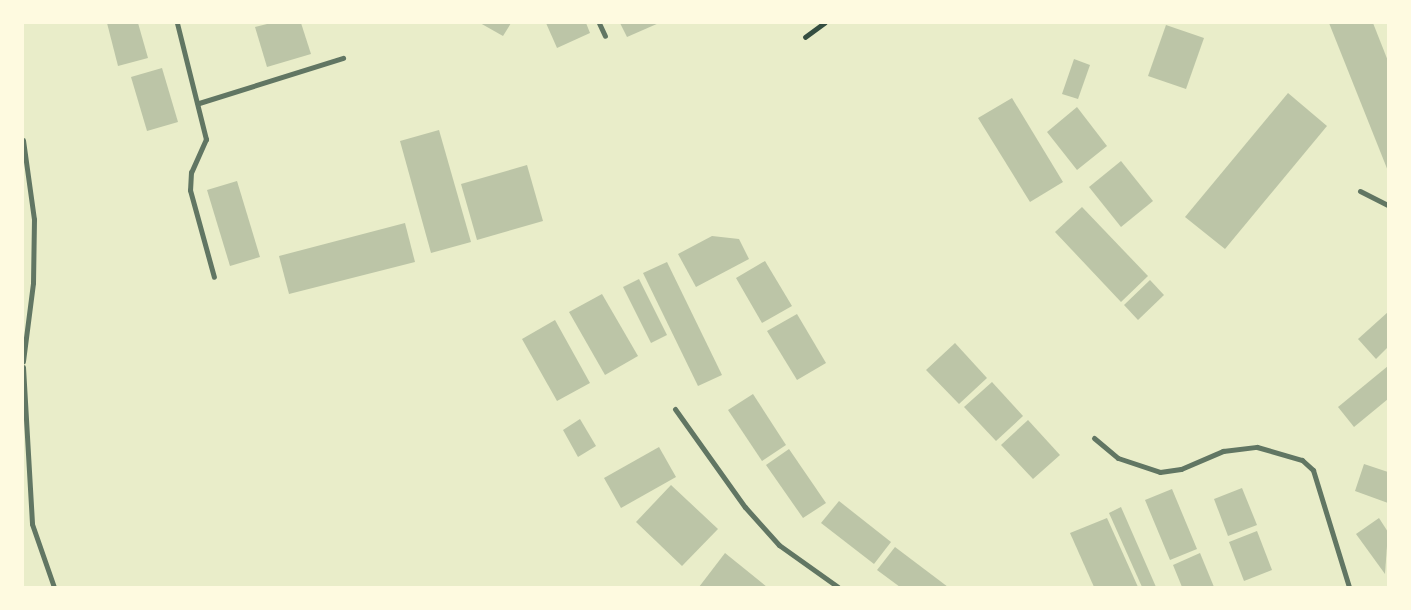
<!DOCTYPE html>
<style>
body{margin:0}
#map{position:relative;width:1411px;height:610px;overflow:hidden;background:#e9edc9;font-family:"Archivo Narrow",sans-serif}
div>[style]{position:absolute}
.building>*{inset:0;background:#bcc5a7}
.path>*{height:4.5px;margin:-2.25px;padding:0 2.25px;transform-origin:2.25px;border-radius:2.25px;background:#344e41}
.service>*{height:5px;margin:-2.5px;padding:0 2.5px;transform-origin:2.5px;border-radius:2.5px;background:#617663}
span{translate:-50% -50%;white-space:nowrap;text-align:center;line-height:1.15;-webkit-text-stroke:7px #fefae0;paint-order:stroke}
.frame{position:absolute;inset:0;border:24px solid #fefae0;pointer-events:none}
</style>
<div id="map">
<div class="building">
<i style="clip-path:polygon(107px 23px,138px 23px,148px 58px,118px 66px)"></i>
<i style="clip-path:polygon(271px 23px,301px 23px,311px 54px,267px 67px,255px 27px)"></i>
<i style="clip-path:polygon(480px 23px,511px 23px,503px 36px)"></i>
<i style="clip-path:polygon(546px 23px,586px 23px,590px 33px,557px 48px)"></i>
<i style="clip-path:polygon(620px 23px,659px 23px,627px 37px)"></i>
<i style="clip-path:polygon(1329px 23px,1373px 23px,1388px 61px,1388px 171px)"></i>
<i style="clip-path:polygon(1166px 25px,1204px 38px,1186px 89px,1148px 76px)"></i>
<i style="clip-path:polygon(1074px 59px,1090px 65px,1078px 99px,1062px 94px)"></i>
<i style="clip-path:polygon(162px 68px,178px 122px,147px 131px,131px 77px)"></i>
<i style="clip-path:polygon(1288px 93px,1327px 126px,1225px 249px,1185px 217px)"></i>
<i style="clip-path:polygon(1012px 98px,1063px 182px,1030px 202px,978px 118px)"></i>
<i style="clip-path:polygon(1077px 107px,1107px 146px,1077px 170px,1047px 132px)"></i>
<i style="clip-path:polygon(439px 130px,471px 242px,431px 253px,400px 141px)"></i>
<i style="clip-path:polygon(1121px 161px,1153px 201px,1121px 227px,1089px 187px)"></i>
<i style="clip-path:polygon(527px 165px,543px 221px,477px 240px,461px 184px)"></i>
<i style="clip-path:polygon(237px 181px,260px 257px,230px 266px,207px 190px)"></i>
<i style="clip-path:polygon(1082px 207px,1148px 276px,1121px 302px,1055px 232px)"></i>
<i style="clip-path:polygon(405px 223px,415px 262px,289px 294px,279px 256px)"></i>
<i style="clip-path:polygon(712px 236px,739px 239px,749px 259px,696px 287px,678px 254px)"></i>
<i style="clip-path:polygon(765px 261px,792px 306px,762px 323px,736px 278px)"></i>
<i style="clip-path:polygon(667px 262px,722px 375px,698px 386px,643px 273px)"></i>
<i style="clip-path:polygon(639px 279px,667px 335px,651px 343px,623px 287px)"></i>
<i style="clip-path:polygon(1150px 280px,1164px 295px,1138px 320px,1124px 305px)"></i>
<i style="clip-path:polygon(602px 294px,638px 356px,605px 375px,569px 312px)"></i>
<i style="clip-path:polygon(1388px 312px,1388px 347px,1376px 359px,1358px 339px)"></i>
<i style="clip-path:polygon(797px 314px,826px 363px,797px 380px,767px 331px)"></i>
<i style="clip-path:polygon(555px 320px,590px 383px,557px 401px,522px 339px)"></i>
<i style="clip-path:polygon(955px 343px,987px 378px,959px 404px,926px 370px)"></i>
<i style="clip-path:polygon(1388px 366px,1388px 399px,1354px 427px,1338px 407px)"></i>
<i style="clip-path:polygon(992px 382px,1023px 416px,996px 441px,964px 407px)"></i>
<i style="clip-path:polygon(753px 394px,786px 445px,762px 461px,728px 410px)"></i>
<i style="clip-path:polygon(580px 419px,596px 446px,578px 457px,563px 430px)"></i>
<i style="clip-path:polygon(1028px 420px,1060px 455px,1033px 479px,1001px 445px)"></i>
<i style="clip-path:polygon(659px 447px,676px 477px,621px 508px,604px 478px)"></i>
<i style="clip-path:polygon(789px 449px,826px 503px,803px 518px,766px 465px)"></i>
<i style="clip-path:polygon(1364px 464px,1388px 472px,1388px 503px,1355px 491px)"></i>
<i style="clip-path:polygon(671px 485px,718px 529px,682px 566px,636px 522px)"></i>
<i style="clip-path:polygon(1242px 488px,1257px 525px,1228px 536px,1214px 499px)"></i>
<i style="clip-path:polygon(1172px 489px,1197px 549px,1170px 560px,1145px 500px)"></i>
<i style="clip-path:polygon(839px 501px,891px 542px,874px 564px,821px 523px)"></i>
<i style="clip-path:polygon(1121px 507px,1156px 587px,1142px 587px,1109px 513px)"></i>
<i style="clip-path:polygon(1107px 518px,1138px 587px,1094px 587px,1070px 533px)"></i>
<i style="clip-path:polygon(1379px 518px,1388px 532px,1385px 574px,1356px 534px)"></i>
<i style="clip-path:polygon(1257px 531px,1272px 570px,1244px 581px,1229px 542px)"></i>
<i style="clip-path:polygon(895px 547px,948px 587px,900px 587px,877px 570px)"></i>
<i style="clip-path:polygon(725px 553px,767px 587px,699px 587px)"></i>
<i style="clip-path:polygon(1200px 553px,1214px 587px,1182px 587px,1173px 565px)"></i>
</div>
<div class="path">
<i style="left:805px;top:37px;width:24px;rotate:-36deg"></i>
</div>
<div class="service">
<i style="left:177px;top:23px;width:120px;rotate:76deg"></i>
<i style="left:206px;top:139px;width:36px;rotate:114deg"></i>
<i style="left:191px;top:172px;width:18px;rotate:93deg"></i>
<i style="left:190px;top:190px;width:90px;rotate:74.6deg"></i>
<i style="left:599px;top:23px;width:14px;rotate:65deg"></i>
<i style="left:199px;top:103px;width:151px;rotate:-17.4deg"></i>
<i style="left:23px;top:140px;width:80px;rotate:82.1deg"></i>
<i style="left:34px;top:219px;width:64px;rotate:90.9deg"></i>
<i style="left:33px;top:283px;width:79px;rotate:97.3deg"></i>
<i style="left:1360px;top:191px;width:31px;rotate:27deg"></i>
<i style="left:23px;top:367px;width:157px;rotate:86.7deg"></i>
<i style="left:32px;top:524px;width:67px;rotate:70.8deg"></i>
<i style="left:675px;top:409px;width:120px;rotate:54.5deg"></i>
<i style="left:745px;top:507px;width:51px;rotate:48.2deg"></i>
<i style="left:779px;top:545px;width:72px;rotate:35.4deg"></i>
<i style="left:1094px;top:438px;width:31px;rotate:40deg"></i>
<i style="left:1118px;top:458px;width:44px;rotate:18.4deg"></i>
<i style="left:1160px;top:472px;width:21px;rotate:-8deg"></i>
<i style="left:1181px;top:469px;width:46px;rotate:-23.2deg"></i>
<i style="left:1223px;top:451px;width:34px;rotate:-7deg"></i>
<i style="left:1257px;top:447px;width:47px;rotate:16.1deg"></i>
<i style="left:1302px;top:460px;width:15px;rotate:42deg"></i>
<i style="left:1313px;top:470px;width:122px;rotate:72.9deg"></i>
</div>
<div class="frame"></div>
</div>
